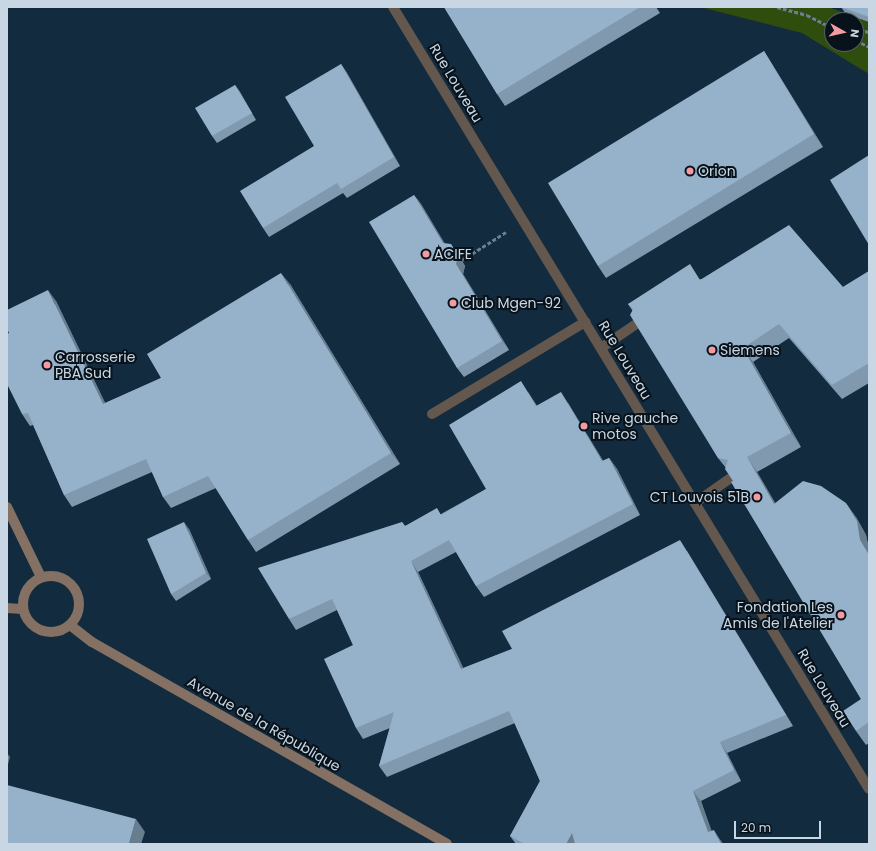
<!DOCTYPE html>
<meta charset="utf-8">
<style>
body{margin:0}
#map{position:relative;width:876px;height:851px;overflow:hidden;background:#122b3e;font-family:Poppins,sans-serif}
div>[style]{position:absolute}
.green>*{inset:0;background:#2f4e0d}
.path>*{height:2.5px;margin-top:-1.25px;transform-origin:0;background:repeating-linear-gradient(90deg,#6c7f8f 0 4px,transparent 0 6px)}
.lane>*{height:10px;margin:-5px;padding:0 5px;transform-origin:5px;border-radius:5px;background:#63574e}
.street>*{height:10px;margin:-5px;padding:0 5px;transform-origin:5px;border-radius:5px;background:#63574e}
.secondary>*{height:10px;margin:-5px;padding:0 5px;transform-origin:5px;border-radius:5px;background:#847163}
.secondary>.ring{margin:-5px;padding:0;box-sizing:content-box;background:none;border:10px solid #847163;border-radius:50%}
.wall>*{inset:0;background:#8099ae}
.shaded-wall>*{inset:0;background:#687d8d}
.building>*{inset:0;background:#95b2ca}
.dots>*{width:11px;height:11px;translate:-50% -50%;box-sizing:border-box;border:2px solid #08121b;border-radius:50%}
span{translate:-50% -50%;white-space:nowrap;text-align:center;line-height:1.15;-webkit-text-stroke:4px #08121b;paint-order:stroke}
.street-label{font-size:14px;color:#c9d7e4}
.poi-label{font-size:14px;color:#c9d7e4}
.left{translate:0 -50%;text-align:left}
.right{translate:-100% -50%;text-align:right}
.frame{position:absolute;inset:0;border:8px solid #c9d7e4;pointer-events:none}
.north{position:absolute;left:824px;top:12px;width:40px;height:40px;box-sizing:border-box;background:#08121b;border:1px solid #55616b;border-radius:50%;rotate:98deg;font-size:11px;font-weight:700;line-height:16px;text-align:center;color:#c9d7e4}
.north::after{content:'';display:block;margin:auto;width:14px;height:18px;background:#f49aa2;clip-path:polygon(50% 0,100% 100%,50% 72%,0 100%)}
.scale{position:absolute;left:734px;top:821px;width:87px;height:18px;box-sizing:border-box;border:2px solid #c9d7e4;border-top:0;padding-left:5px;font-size:12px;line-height:14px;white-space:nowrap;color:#c9d7e4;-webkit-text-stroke:3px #08121b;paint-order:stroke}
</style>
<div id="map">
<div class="green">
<i style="clip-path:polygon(evenodd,700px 7px,828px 7px,869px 22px,869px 74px,802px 33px,700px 7px,832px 20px,856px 20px,856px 44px,832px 44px,832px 20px)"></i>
</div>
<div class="path">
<i style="left:777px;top:7px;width:31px;rotate:15deg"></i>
<i style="left:807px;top:15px;width:28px;rotate:27deg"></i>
<i style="left:856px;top:39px;width:12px;rotate:-42deg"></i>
<i style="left:865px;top:31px;width:4px;rotate:14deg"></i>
<i style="left:856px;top:40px;width:15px;rotate:28deg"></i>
<i style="left:462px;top:260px;width:52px;rotate:-32.5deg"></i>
</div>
<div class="lane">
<i style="left:601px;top:348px;width:42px;rotate:-34.4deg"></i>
<i style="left:432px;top:414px;width:179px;rotate:-31deg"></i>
<i style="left:695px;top:503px;width:45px;rotate:-35.1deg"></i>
</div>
<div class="street">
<i style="left:393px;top:7px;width:915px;rotate:58.67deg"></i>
</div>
<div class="secondary">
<i style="left:7px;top:507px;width:78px;rotate:64.1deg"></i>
<i class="ring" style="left:23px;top:576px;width:46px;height:46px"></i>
<i style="left:7px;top:608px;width:16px;rotate:4deg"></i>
<i style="left:70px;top:625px;width:28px;rotate:38deg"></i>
<i style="left:92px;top:642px;width:408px;rotate:29.6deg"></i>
</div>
<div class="wall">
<i style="clip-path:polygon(444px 7px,656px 7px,660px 13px,505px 106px,497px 94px)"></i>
<i style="clip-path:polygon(841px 7px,869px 7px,869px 22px,846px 14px)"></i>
<i style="clip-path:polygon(764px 51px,772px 64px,823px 147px,606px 278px,598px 266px)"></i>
<i style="clip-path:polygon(341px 64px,347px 73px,400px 166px,347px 198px,343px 193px,269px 237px,263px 228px,314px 146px)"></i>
<i style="clip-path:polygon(235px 85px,240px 92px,256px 120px,217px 143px,212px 136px)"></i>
<i style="clip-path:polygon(414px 195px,421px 204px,444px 243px,458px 254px,465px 266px,463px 274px,509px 350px,464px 377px,457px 368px)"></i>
<i style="clip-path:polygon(869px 271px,869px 383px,842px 399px,789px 338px,753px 362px,801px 447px,757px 472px,775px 503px,856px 517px,866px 535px,869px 549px,869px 743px,866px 745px,856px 731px,861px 699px,726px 468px,718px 458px,632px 310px,628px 304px,701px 279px,843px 287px)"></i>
<i style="clip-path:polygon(290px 284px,400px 464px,256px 552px,248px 540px,216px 488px,171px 508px,163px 497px,152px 472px,72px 507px,64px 495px,33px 425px,30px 426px,22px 414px,56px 301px,105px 403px,161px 378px)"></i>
<i style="clip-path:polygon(528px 392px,537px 406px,568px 403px,603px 461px,609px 458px,617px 469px,640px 515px,484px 597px,476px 586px,456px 552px,418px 572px,463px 668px,512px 649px,687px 551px,793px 726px,727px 753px,741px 781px,701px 801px,711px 831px,721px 841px,723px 844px,516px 844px,510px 836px,540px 781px,515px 723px,387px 777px,379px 766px,390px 728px,363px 739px,356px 728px,353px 645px,337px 610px,296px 630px,289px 619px,402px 522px,405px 526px,441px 514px,486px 489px)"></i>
<i style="clip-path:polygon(189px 529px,211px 579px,176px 601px,171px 594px)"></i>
</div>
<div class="shaded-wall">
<i style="clip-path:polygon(764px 51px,772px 64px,823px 147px,814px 134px)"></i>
<i style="clip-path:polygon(341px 64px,347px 73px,400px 166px,394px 157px)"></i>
<i style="clip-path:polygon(235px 85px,240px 92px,256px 120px,252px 113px)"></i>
<i style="clip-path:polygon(414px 195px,421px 204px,450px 252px,443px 243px)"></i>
<i style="clip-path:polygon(451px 244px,465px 266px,463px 274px,509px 350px,502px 341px,456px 264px)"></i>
<i style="clip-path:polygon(281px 273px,290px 284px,400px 464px,391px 453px)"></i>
<i style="clip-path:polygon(48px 290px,56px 301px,111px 415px,103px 404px)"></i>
<i style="clip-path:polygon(743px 348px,753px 362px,801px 447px,791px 433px)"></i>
<i style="clip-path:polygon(521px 381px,528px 392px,544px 417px,536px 406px)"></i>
<i style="clip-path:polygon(561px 392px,568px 403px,610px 472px,602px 461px)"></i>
<i style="clip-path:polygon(747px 457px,757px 472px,784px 518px,774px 504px)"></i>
<i style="clip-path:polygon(609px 458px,617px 469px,640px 515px,633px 504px)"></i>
<i style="clip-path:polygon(846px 503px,856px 517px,866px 535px,869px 549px,869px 555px,860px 540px)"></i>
<i style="clip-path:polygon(184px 522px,189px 529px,211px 579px,206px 573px)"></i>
<i style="clip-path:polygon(680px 540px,687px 551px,793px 726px,786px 715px)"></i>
<i style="clip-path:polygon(411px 561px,418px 572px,469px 680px,461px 669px)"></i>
<i style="clip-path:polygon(720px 742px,727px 753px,741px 781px,734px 770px)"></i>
<i style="clip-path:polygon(7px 753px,10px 757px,7px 768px)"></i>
<i style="clip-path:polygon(693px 791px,701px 801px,716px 843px,708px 832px)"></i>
<i style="clip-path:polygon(136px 819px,145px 832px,141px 844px,129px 844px)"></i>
<i style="clip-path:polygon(714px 830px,721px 841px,723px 844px,721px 844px)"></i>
<i style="clip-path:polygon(572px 833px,579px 844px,566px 844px)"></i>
</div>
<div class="building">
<i style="clip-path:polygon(444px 7px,640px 7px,497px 94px)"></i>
<i style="clip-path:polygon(841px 7px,869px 7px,869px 17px)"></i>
<i style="clip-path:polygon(764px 51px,814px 134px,598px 266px,548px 183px)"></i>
<i style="clip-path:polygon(341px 64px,394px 157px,341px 189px,337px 183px,263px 228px,240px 191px,314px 146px,285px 97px)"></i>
<i style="clip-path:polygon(235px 85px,252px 113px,212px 136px,195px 108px)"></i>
<i style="clip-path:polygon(869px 155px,869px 245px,830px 180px)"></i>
<i style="clip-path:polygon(414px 195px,443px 243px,451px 244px,458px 256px,456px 264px,502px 341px,457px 368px,369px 222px)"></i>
<i style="clip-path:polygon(789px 225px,843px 287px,869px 271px,869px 363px,832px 385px,779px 324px,743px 348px,791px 433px,747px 457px,774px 504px,803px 481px,821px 486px,846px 503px,857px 521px,860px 540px,869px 555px,869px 722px,856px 731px,843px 711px,861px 699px,731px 482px,733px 481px,725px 469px,728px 460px,718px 458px,630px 315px,633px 309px,628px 304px,690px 264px,700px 280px)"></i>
<i style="clip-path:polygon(281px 273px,391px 453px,248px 540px,208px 476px,163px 497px,146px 459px,64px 495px,28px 413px,22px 414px,7px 384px,7px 334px,9px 333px,7px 329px,7px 310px,48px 290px,103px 404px,161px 378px,147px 354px)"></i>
<i style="clip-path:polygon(521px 381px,536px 406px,561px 392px,602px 461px,609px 458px,633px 504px,476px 586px,449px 540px,411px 561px,461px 669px,512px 649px,502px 631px,680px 540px,786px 715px,720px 742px,734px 770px,693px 791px,708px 832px,714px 830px,721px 844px,575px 844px,572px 833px,566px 844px,525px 844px,510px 836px,540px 781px,509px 711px,379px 766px,394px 712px,356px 728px,324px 659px,353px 645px,332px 599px,289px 619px,258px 568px,402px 522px,405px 526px,437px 508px,441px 515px,486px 489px,449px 425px)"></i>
<i style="clip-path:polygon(184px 522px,206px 573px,171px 594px,147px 539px)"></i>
<i style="clip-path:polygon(7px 785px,136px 819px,129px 844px,7px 844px)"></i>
</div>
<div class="dots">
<i style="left:690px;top:171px;background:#f49aa2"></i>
<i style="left:426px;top:254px;background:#f49aa2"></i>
<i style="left:453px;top:303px;background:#f49aa2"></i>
<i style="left:712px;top:350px;background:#f49aa2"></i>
<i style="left:47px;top:365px;background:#f49aa2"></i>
<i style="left:584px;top:426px;background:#f49aa2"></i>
<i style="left:757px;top:497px;background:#f49aa2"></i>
<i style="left:841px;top:615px;background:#f49aa2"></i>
</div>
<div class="street-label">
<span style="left:456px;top:83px;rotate:59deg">Rue Louveau</span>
<span style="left:625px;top:360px;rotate:59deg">Rue Louveau</span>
<span style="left:824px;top:688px;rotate:59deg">Rue Louveau</span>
<span style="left:264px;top:724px;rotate:30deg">Avenue de la République</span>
</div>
<div class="poi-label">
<span class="left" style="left:698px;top:171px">Orion</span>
<span class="left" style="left:434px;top:254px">ACIFE</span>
<span class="left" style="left:461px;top:303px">Club Mgen-92</span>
<span class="left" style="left:720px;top:350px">Siemens</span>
<span class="left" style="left:55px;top:365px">Carrosserie<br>PBA Sud</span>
<span class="left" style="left:592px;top:426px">Rive gauche<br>motos</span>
<span class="right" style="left:749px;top:497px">CT Louvois 51B</span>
<span class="right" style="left:833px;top:615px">Fondation Les<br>Amis de l'Atelier</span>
</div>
<div class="frame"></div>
<div class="north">N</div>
<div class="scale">20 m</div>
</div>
